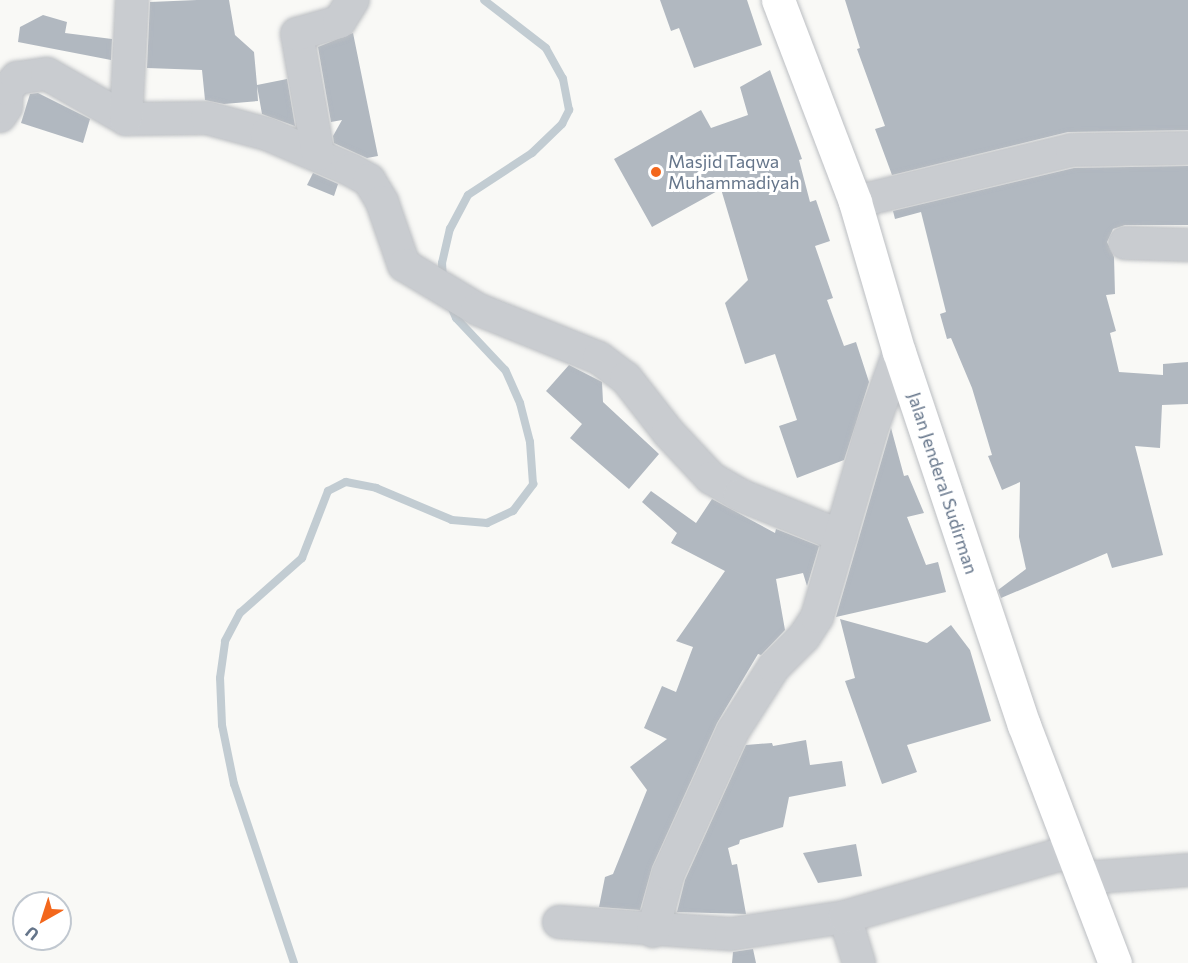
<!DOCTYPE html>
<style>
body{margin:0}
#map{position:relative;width:1188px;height:963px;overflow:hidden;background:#f9f9f6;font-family:Commissioner,sans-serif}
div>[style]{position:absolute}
.stream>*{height:8px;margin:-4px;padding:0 4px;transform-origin:4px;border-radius:4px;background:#c2ccd2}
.building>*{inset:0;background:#b1b8c0}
.roads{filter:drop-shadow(0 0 2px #bbbec2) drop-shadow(0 0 2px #bbbec2)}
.minor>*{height:32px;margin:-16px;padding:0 16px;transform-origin:16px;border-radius:16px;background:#c9ccd0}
.trunk>*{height:33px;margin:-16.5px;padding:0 16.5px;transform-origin:16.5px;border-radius:16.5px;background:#fff}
.dots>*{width:16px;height:16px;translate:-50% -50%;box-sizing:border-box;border:3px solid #fff;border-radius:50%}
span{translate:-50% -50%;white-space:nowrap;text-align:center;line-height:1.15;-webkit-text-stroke:6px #fff;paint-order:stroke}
.poi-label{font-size:18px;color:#65758a}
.left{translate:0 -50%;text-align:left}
.street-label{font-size:18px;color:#65758a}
.north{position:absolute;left:12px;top:891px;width:60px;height:60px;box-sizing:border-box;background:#fff;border:2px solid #c1c8d0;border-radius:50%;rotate:219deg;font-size:16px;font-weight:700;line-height:24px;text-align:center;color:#65758a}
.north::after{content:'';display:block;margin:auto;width:21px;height:27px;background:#f3671c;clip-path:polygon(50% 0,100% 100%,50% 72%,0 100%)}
</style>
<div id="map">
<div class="stream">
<i style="left:443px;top:281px;width:18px;rotate:-93deg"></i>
<i style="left:442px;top:263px;width:35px;rotate:-77deg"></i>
<i style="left:450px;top:229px;width:38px;rotate:-62deg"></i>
<i style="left:468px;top:195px;width:77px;rotate:-33.3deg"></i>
<i style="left:532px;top:153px;width:42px;rotate:-44deg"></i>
<i style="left:562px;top:124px;width:16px;rotate:-63deg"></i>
<i style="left:569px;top:110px;width:32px;rotate:-101deg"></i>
<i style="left:563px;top:79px;width:35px;rotate:-119deg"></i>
<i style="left:546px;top:48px;width:78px;rotate:-142.3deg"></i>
<i style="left:294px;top:963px;width:189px;rotate:-108.5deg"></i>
<i style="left:234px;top:784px;width:60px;rotate:-101.5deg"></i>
<i style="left:222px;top:725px;width:47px;rotate:-92.4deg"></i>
<i style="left:220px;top:678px;width:37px;rotate:-82deg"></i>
<i style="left:225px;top:641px;width:32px;rotate:-62deg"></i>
<i style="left:240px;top:613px;width:83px;rotate:-41.6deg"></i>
<i style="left:302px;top:558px;width:72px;rotate:-68.8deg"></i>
<i style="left:328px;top:491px;width:20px;rotate:-27deg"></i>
<i style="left:346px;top:482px;width:31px;rotate:11deg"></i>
<i style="left:376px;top:488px;width:82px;rotate:22.8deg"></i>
<i style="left:452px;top:520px;width:35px;rotate:5deg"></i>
<i style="left:487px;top:523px;width:29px;rotate:-25deg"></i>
<i style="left:513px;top:511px;width:34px;rotate:-53deg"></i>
<i style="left:533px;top:484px;width:42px;rotate:-94.1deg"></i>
<i style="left:530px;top:442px;width:40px;rotate:-104.4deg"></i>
<i style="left:520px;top:403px;width:36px;rotate:-114deg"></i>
<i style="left:505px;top:370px;width:71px;rotate:-133.3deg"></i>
<i style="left:456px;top:318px;width:15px;rotate:-113deg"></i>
</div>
<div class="building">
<i style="clip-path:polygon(197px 0,229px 0,235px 35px,254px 52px,257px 85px,287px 79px,295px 126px,262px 114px,257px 86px,258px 101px,224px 104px,205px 100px,202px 70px,147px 68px,150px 2px)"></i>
<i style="clip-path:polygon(660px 0,747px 0,762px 45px,694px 68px,679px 28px,671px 31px)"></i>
<i style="clip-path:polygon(845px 0,1188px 0,1188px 130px,1068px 132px,892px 175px,875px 129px,885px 126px,857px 49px,860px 48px)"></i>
<i style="clip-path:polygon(43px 15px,67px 22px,65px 33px,112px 39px,111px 60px,18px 42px,20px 27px)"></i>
<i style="clip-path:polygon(353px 33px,378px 156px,367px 158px,334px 143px,333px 136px,342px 120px,331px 122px,318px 47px)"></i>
<i style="clip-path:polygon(770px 70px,802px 159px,799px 160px,810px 202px,816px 200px,830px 241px,815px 246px,833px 298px,827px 300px,844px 346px,856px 342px,869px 382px,844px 460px,797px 478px,779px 426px,797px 420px,775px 354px,745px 364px,725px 303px,748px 280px,721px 189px,652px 227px,614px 159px,701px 110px,711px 128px,748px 115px,740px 87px)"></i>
<i style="clip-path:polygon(38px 93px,90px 119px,83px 143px,21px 123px,30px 94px)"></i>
<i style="clip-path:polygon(1188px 166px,1188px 225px,1125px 225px,1113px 229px,1107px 242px,1114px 257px,1115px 294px,1106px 295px,1116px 331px,1110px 333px,1119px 372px,1163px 375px,1163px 364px,1188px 362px,1188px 404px,1162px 405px,1160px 448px,1135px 446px,1163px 555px,1112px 568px,1107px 553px,1001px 598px,998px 590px,1026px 569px,1019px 537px,1020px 482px,1002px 490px,988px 456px,992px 455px,972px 388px,951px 338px,947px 339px,940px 314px,946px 312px,921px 212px,895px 219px,893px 211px,1074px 168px)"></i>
<i style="clip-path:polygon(313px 173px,338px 184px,334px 196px,307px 185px)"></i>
<i style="clip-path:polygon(569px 365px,602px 382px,603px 402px,659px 454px,629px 489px,570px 438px,582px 424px,546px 391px)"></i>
<i style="clip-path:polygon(891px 428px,904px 476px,908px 475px,924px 513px,907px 517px,926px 565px,938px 562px,946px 592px,836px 617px)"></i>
<i style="clip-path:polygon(651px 491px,696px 523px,712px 499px,775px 533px,776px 529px,819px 546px,807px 586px,803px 573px,776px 579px,785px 630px,761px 655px,758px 654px,717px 723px,652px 867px,640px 910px,599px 907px,605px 877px,613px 874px,647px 790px,630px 767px,667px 739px,644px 728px,662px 686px,676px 692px,693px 647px,676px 641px,725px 571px,671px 543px,677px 533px,642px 502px)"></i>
<i style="clip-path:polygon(840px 619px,927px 643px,951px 625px,970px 650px,991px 721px,907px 745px,917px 772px,882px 784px,845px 681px,855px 678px)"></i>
<i style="clip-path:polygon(806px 740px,810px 765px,842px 761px,846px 786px,789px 797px,783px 827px,740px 840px,739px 844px,728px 848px,732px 865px,737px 864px,746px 914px,677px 912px,685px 880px,746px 745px,772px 743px,773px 746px)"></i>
<i style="clip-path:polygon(856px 844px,862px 876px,818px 883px,803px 853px)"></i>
<i style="clip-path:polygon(753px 949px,756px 963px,732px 963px,733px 952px)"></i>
</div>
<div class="roads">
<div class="minor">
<i style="left:0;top:116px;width:11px;rotate:-56deg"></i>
<i style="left:6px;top:107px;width:18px;rotate:-87deg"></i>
<i style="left:7px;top:89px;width:15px;rotate:-48deg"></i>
<i style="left:17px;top:78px;width:30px;rotate:-8deg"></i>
<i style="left:47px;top:74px;width:91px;rotate:29.7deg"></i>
<i style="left:126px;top:119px;width:81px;rotate:-0.7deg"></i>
<i style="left:207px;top:118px;width:62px;rotate:14.9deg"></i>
<i style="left:267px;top:134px;width:91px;rotate:23.2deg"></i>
<i style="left:351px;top:170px;width:21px;rotate:29deg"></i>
<i style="left:369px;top:180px;width:26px;rotate:59deg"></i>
<i style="left:382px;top:202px;width:67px;rotate:70.8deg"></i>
<i style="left:404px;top:265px;width:85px;rotate:31.1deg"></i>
<i style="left:477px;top:309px;width:131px;rotate:21.9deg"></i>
<i style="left:599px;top:358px;width:34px;rotate:37deg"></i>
<i style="left:626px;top:378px;width:68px;rotate:52.1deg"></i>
<i style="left:668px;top:432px;width:63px;rotate:46.9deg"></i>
<i style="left:711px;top:478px;width:34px;rotate:30deg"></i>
<i style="left:740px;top:495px;width:109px;rotate:22.1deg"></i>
<i style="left:126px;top:119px;width:119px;rotate:-87.1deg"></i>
<i style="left:318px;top:154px;width:122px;rotate:-99.9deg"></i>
<i style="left:297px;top:34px;width:44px;rotate:-15.9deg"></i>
<i style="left:339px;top:22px;width:26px;rotate:-58deg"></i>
<i style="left:855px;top:202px;width:223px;rotate:-13.5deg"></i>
<i style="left:1072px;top:150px;width:116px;rotate:-1deg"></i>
<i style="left:1125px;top:243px;width:63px;rotate:1.8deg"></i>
<i style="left:1082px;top:878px;width:106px;rotate:-4.3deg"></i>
<i style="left:845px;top:917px;width:48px;rotate:73.1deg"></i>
<i style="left:559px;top:922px;width:172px;rotate:4deg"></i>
<i style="left:731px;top:934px;width:115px;rotate:-8.5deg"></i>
<i style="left:845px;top:917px;width:236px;rotate:-16.2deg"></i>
<i style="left:653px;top:931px;width:59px;rotate:-75.3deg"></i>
<i style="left:668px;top:874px;width:157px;rotate:-65.6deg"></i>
<i style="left:733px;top:731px;width:76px;rotate:-57.4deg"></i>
<i style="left:774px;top:667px;width:42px;rotate:-45deg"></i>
<i style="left:804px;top:637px;width:24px;rotate:-57deg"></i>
<i style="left:817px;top:617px;width:197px;rotate:-73.8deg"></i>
<i style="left:872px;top:428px;width:81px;rotate:-70.4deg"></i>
</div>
<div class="trunk">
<i style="left:778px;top:0;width:216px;rotate:69.1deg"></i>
<i style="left:855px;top:202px;width:156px;rotate:73.7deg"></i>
<i style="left:899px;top:352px;width:393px;rotate:71.5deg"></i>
<i style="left:1024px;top:725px;width:255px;rotate:69.1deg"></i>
</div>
</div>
<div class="dots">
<i style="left:656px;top:172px;background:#f3671c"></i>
</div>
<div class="poi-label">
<span class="left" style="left:668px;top:172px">Masjid Taqwa<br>Muhammadiyah</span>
</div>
<div class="street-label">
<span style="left:943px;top:483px;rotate:72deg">Jalan Jenderal Sudirman</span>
</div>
<div class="north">U</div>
</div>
